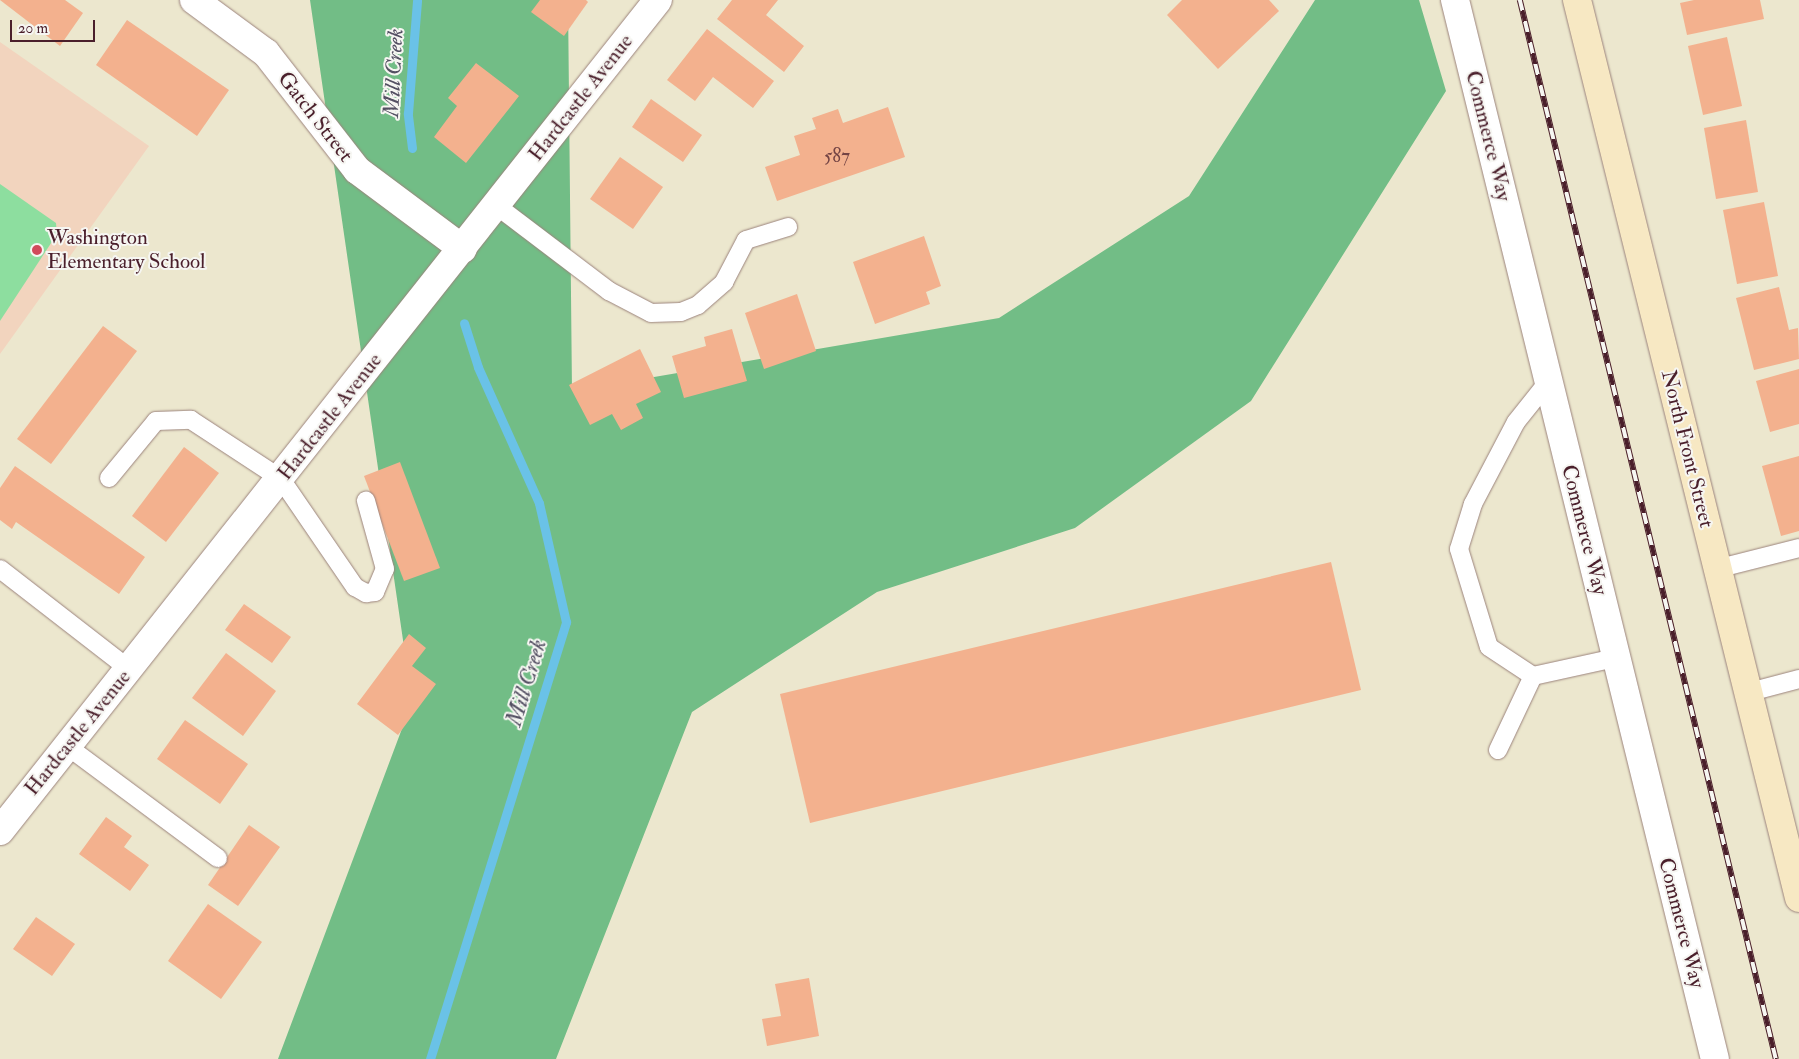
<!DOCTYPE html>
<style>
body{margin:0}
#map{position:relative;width:1799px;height:1059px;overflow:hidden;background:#ece7ce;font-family:"IM FELL Double Pica",serif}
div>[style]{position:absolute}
.built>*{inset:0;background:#f2d4be}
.green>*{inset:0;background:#8dde9f}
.forest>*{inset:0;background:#72bd86}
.stream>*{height:9px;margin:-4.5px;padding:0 4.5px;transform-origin:4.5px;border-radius:4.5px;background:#6ac2e7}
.building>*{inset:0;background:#f3b18e}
.roads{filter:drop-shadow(0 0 1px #9b837c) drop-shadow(0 0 1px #9b837c)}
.service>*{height:18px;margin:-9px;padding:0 9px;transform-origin:9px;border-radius:9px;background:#fff}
.minor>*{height:28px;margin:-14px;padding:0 14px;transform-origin:14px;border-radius:14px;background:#fff}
.tertiary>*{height:28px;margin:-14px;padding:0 14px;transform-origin:14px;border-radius:14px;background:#fff}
.secondary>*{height:28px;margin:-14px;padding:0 14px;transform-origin:14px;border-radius:14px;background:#f7e8c3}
.rail>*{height:5.5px;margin-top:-2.75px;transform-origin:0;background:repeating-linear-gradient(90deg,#f6f6f2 0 11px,#4a1f2b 0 22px);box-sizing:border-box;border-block:1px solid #4a1f2b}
.dots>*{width:14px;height:14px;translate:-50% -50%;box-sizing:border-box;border:2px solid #f6f6f2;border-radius:50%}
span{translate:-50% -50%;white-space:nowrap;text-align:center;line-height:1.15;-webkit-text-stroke:4px #f6f6f2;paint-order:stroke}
.number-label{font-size:19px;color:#744444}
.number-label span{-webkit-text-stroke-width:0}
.street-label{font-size:21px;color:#4a1f2b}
.poi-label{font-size:21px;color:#4a1f2b}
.left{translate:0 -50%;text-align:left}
.water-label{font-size:22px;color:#545063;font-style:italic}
.scale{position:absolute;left:10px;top:20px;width:85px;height:22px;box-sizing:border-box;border:2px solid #4a1f2b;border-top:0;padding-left:6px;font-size:15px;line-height:18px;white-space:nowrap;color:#4a1f2b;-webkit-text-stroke:4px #f6f6f2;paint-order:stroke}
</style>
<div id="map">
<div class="built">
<i style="clip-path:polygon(0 42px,149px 146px,0 354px)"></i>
</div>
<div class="green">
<i style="clip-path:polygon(0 184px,56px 223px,57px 234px,0 321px)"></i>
</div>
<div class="forest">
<i style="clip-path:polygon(310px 0,568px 0,572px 391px,999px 318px,1189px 196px,1315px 0,1419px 0,1446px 91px,1251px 401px,1075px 528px,877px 592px,692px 712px,556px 1059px,278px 1059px,412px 702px)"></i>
</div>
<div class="stream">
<i style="left:412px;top:148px;width:35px;rotate:-97deg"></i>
<i style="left:408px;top:113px;width:113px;rotate:-85.4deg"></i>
<i style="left:430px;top:1059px;width:458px;rotate:-72.7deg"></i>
<i style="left:566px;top:622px;width:122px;rotate:-102.8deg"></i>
<i style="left:539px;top:503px;width:149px;rotate:-114.2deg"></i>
<i style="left:478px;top:367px;width:46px;rotate:-107.7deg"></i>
</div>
<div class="building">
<i style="clip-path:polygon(0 0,65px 0,83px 13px,60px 46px)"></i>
<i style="clip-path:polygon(540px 0,586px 0,588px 2px,564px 36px,531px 12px)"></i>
<i style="clip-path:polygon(732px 0,778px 0,766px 15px,804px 46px,784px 72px,717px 19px)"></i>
<i style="clip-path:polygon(1182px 0,1269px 0,1279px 11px,1218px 69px,1167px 15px)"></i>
<i style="clip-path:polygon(1694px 0,1760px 0,1764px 19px,1687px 35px,1680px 3px)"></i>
<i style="clip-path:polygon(127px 20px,229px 90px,197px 136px,96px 65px)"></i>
<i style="clip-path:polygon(707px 29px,774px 81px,753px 108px,713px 77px,695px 101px,667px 80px)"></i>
<i style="clip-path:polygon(1727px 37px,1742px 106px,1703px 115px,1688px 46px)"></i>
<i style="clip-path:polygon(476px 63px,519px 96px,466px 163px,434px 137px,457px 106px,448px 98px)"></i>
<i style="clip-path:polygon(651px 99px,702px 135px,683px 162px,632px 127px)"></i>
<i style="clip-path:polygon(888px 107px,905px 157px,777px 201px,765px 167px,800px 155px,794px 136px,816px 129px,812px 118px,838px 109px,843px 123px)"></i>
<i style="clip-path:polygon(1746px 120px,1758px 192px,1716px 199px,1704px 128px)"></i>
<i style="clip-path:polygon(620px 157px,663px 187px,633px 229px,590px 199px)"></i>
<i style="clip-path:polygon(1764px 202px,1778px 276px,1737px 284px,1723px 210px)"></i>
<i style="clip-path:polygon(924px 236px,941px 286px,926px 292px,930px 304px,875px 324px,853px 262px)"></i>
<i style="clip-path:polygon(1779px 287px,1789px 330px,1798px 328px,1799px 359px,1754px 370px,1736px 298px)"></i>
<i style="clip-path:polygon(797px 294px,816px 351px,764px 369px,745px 313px)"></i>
<i style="clip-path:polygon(103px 326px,137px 351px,51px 464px,17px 439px)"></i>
<i style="clip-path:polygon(732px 329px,747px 381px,684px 398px,672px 356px,706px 346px,704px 337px)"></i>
<i style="clip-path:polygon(640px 349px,661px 392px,636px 404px,643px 418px,621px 430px,612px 414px,590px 425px,569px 385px)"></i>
<i style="clip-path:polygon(1799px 369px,1799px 424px,1770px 432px,1756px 381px)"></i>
<i style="clip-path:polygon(184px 447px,219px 473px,166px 542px,132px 516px)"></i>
<i style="clip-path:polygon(1799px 456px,1799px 531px,1781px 536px,1762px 466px)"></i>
<i style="clip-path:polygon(400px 462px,440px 568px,404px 581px,364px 476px)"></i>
<i style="clip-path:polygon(15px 466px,145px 557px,119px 594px,16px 522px,12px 529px,0 520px,0 488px)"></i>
<i style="clip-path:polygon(1331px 562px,1361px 690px,810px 823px,780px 694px)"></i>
<i style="clip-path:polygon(244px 604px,291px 637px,272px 663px,225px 630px)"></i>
<i style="clip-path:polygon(409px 634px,426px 648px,412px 666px,436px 684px,398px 735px,357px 704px)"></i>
<i style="clip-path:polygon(226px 653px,276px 691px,243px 736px,192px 698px)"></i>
<i style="clip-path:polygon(185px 720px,248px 764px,220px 804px,157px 759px)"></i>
<i style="clip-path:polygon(106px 817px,132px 836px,124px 847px,149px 865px,130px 891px,79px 854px)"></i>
<i style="clip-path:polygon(249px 825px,280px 847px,238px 906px,208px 885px)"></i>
<i style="clip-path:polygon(208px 904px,262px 942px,221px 999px,168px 961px)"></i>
<i style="clip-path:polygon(36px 917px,75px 944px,52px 976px,13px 949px)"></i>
<i style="clip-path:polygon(809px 978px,819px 1036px,767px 1046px,762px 1019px,781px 1016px,775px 984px)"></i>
</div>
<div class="roads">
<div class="service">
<i style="left:497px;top:206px;width:141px;rotate:37.2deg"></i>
<i style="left:609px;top:291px;width:47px;rotate:27.6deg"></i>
<i style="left:651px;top:313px;width:30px;rotate:-2deg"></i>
<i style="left:681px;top:312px;width:18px;rotate:-22deg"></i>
<i style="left:698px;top:305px;width:35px;rotate:-41deg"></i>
<i style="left:724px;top:282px;width:47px;rotate:-62.4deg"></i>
<i style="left:746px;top:240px;width:44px;rotate:-17.2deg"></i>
<i style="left:1548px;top:382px;width:51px;rotate:128.7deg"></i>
<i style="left:1516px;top:422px;width:93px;rotate:117.7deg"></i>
<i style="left:1473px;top:504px;width:47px;rotate:107.3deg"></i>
<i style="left:1459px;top:549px;width:102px;rotate:73deg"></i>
<i style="left:1489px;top:647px;width:53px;rotate:33.4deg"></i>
<i style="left:1533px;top:676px;width:84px;rotate:-12.4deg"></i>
<i style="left:109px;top:478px;width:74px;rotate:-50.5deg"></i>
<i style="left:156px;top:421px;width:35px;rotate:-2deg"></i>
<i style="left:191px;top:420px;width:108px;rotate:33.2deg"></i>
<i style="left:281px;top:479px;width:131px;rotate:55.6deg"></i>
<i style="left:355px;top:587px;width:13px;rotate:29deg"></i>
<i style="left:366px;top:593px;width:9px;rotate:-6deg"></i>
<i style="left:375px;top:592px;width:25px;rotate:-67deg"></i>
<i style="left:385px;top:569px;width:71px;rotate:-105.6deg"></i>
<i style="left:0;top:569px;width:163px;rotate:37.8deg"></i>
<i style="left:1716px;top:569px;width:86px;rotate:-14.2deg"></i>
<i style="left:1746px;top:693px;width:55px;rotate:-14.8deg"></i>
<i style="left:67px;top:746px;width:188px;rotate:36.6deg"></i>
<i style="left:1498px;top:750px;width:82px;rotate:-64.7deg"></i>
</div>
<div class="minor">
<i style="left:194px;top:0;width:89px;rotate:36.4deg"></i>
<i style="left:266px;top:53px;width:148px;rotate:52.1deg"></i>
<i style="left:357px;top:170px;width:132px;rotate:36.7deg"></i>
<i style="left:1455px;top:0;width:1090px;rotate:76.21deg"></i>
</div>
<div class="tertiary">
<i style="left:0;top:831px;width:1060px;rotate:-51.63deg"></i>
</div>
<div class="secondary">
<i style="left:1577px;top:0;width:925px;rotate:76.11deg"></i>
</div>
</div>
<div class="rail">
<i style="left:1520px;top:0;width:1090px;rotate:76.41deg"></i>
</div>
<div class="dots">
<i style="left:37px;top:250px;background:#d1495b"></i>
</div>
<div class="number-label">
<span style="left:837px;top:157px">587</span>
</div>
<div class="street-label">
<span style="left:581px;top:98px;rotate:-52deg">Hardcastle Avenue</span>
<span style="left:315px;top:117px;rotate:52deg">Gatch Street</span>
<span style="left:1488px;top:136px;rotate:76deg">Commerce Way</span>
<span style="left:330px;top:417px;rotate:-52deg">Hardcastle Avenue</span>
<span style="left:1687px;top:449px;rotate:76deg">North Front Street</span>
<span style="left:1584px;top:530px;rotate:76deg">Commerce Way</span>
<span style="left:78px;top:733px;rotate:-51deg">Hardcastle Avenue</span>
<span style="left:1681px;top:923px;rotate:76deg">Commerce Way</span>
</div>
<div class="poi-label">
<span class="left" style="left:47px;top:250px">Washington<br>Elementary School</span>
</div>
<div class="water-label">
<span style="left:394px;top:73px;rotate:-87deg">Mill Creek</span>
<span style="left:527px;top:683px;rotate:-73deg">Mill Creek</span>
</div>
<div class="scale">20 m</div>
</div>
